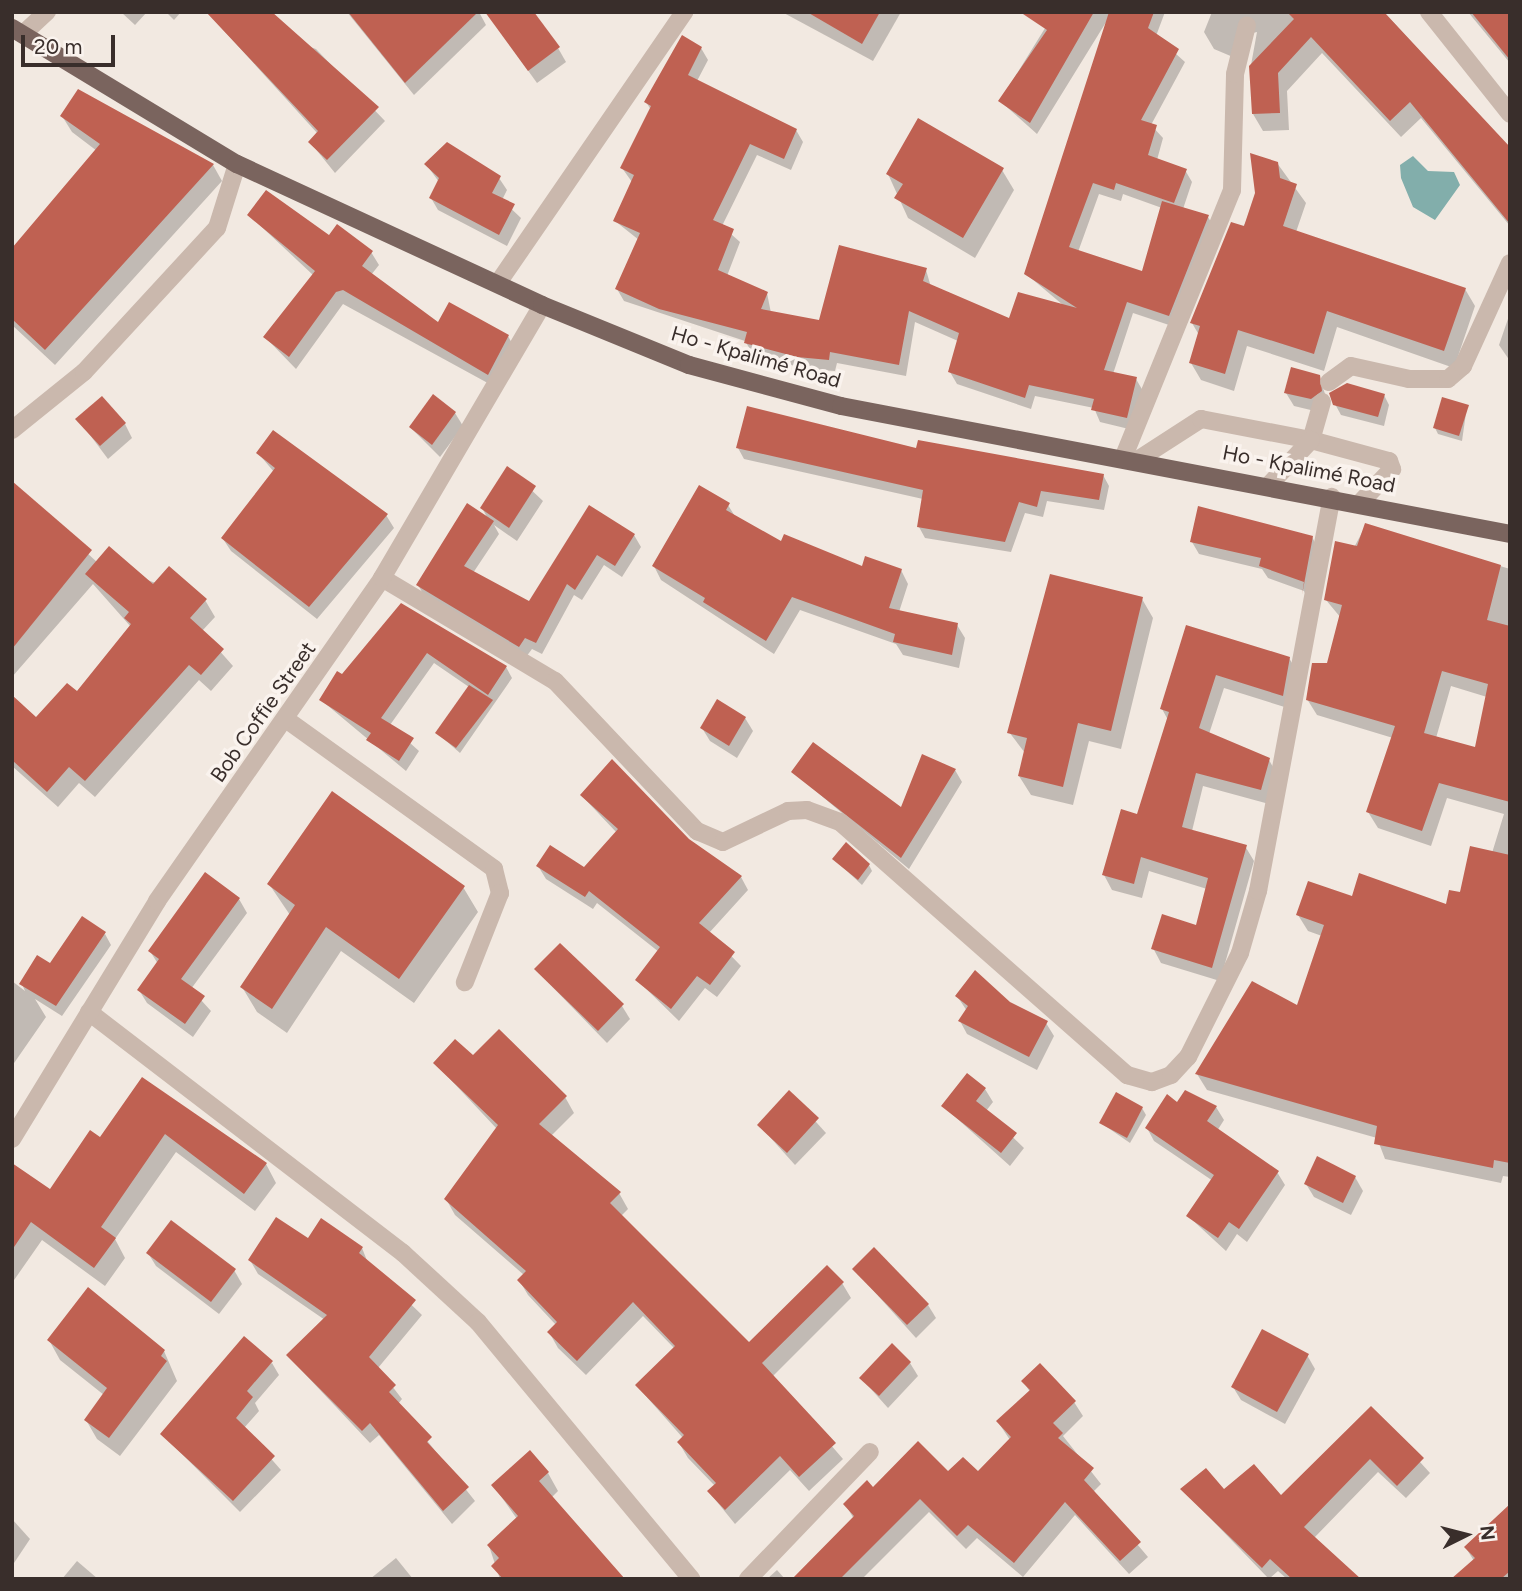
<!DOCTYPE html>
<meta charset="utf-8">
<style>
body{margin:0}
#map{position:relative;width:1522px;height:1591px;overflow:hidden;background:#f2e9e1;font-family:Figtree,sans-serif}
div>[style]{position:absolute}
.water>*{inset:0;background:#82aeab}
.shadow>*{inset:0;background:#0003}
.building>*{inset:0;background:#bf6152}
.minor>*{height:18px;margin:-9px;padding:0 9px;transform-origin:9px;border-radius:9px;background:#cab8ad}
.major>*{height:18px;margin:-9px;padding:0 9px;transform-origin:9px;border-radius:9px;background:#7a645e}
span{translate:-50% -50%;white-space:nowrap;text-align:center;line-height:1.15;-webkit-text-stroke:7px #faf3ee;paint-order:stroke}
.street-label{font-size:21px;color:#392e2b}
.frame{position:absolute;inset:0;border:14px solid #392e2b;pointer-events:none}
.north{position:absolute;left:1431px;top:1500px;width:70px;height:70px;-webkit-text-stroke:5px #faf3ee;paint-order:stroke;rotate:84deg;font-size:19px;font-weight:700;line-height:28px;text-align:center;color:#392e2b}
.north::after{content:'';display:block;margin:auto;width:24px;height:32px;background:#392e2b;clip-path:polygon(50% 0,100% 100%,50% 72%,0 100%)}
.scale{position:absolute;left:21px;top:35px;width:94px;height:32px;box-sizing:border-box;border:4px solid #392e2b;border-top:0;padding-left:9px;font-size:21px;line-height:24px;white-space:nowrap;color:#392e2b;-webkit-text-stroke:5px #faf3ee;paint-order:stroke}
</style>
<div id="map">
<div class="water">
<i style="clip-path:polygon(1413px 156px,1428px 171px,1454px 172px,1460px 185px,1435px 220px,1413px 207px,1401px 178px,1400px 165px)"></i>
</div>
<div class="shadow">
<i style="clip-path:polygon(121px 12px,147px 12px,135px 25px)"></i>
<i style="clip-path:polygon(166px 12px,181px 12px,174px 20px)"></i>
<i style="clip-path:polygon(207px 12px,316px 49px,385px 121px,335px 173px,310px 142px,318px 134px)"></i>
<i style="clip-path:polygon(347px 12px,479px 12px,486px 25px,414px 95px)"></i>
<i style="clip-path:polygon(486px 12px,558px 48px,566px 62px,537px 83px)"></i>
<i style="clip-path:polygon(782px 12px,901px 12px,873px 61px)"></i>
<i style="clip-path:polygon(evenodd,1055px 12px,1165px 12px,1156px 36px,1185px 62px,1151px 125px,1163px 138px,1157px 160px,1185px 170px,1192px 182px,1183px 209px,1208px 217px,1215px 229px,1175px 327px,1133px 313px,1113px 374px,1136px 379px,1143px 391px,1133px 430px,1100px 422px,1094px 408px,1035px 396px,1031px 409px,957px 384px,950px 372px,958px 341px,915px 322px,906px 376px,837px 363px,835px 371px,805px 369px,753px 354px,745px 341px,624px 301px,617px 289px,639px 240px,615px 221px,632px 182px,622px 168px,651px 110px,646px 102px,701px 48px,708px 60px,697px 81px,796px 130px,803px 142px,791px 170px,757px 155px,722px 226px,740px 242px,727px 276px,767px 293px,771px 313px,820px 323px,926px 270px,931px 287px,1010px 321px,1063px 305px,1025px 273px,1108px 19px,1037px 134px,1000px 101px,1055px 12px,1099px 194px,1121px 201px,1123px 194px,1162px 208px,1143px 273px,1078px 252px,1099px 194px)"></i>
<i style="clip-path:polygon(1212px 12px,1384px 12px,1510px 149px,1510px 226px,1421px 118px,1401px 137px,1322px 53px,1287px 91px,1289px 130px,1263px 131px,1253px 114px,1251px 65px,1257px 32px,1249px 34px,1240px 60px,1214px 49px,1204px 32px)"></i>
<i style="clip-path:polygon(1468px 12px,1510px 12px,1510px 63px)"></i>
<i style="clip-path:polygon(62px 116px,213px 165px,222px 181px,55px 365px,12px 325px,12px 251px,97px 151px,72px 132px)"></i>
<i style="clip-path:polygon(1277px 163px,1306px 203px,1296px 232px,1465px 289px,1475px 306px,1454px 368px,1337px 327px,1324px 371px,1247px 346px,1234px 391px,1201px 380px,1191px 363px,1199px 335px,1192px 323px)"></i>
<i style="clip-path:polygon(426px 164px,499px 178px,507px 190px,502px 200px,521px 218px,507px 246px,438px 210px,431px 198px,439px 182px)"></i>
<i style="clip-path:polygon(1002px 170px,1014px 190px,975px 258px,908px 218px,888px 174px)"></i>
<i style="clip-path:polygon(249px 215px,371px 252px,379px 265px,371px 275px,439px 324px,508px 336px,515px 349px,495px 387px,343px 304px,296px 369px,265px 337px,313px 275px)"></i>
<i style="clip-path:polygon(1510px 313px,1510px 361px,1499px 345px)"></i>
<i style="clip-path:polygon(1319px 377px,1329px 405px,1319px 412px,1294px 406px,1286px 393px)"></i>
<i style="clip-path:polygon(1384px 395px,1389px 405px,1384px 426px,1341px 415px,1335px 404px)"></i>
<i style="clip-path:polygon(1467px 406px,1462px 441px,1438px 434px,1435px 428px)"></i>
<i style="clip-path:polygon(455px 413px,463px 426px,440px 457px,411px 428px)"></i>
<i style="clip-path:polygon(78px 419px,125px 424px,132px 438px,108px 459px)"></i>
<i style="clip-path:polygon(738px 448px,917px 450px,1103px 475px,1109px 486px,1104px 510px,1047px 501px,1043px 517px,1025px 513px,1011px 552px,925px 538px,919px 527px,923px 499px,744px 459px)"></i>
<i style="clip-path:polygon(258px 453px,386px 515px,394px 528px,317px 619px,231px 551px,223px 539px,274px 472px)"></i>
<i style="clip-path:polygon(508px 468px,543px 501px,517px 541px,494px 525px,499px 534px,473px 573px,530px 604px,589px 508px,634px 535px,641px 547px,622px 577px,604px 565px,582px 600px,574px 595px,542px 654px,532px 649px,526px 657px,425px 597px,418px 585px,488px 519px,482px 508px)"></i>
<i style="clip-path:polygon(12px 484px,98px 563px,205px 600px,215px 617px,202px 631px,233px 666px,211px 691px,199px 680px,95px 797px,79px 783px,58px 807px,12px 766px,12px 698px,37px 720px,77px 694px,131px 627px,93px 584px,12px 677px)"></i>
<i style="clip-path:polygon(728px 505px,736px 518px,781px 544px,863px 569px,901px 570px,908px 584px,899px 612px,957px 625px,965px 638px,959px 668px,903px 655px,896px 644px,800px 610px,774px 654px,661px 580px,654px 566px)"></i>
<i style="clip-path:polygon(evenodd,1366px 525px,1510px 569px,1510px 1177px,1503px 1176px,1501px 1183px,1385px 1159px,1377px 1138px,1207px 1090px,1197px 1074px,1298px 1007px,1322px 936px,1308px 931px,1298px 915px,1353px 898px,1448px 906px,1492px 853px,1504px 814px,1447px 798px,1431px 846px,1378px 828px,1368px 812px,1393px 738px,1317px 715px,1307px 699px,1328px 665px,1341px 618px,1326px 600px,1366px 525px,1451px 686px,1487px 697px,1476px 749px,1436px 738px,1451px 686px)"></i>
<i style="clip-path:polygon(1312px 537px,1319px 550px,1309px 603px,1304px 591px,1268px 578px,1262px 569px,1199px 554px,1192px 542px)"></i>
<i style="clip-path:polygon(1142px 599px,1153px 618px,1121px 749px,1089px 741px,1073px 805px,1031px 795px,1019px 776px,1025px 753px,1009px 732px)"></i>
<i style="clip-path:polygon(401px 605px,506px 667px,512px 678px,460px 753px,437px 733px,469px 687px,434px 663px,390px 725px,419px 751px,406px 771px,321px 700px)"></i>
<i style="clip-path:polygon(1187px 627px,1289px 658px,1298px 673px,1291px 709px,1224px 688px,1209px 734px,1269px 760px,1277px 774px,1269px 804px,1203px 786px,1192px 831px,1245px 846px,1254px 861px,1220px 981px,1161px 963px,1153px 948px,1197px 927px,1207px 889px,1149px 871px,1142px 898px,1112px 890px,1104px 875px,1138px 816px,1168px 720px,1162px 709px)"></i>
<i style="clip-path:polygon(745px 718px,753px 731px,737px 758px,710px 741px,702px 728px)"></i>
<i style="clip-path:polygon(955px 770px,962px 782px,909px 869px,793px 772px,902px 809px)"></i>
<i style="clip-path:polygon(582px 796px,688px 840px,741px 877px,748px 890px,709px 933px,741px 966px,717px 997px,705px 988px,679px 1021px,637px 980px,659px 952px,597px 903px,593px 909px,546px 879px,538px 866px,585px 869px,617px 833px)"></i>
<i style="clip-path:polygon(834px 859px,869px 865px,872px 871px,862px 885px)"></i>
<i style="clip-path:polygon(269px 884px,463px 887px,478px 912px,414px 1003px,341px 951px,287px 1033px,257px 1012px,242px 987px,290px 915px)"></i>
<i style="clip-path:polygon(239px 899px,247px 913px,191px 989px,211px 1011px,193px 1037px,147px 1003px,139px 990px,158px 964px,150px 951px)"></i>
<i style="clip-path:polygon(105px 934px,111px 945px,62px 1016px,35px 999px,46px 1017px,12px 1066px,12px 981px,25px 991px,22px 984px)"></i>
<i style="clip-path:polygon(536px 970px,622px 1006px,630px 1019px,607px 1043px)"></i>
<i style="clip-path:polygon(957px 996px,1046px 1023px,1054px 1036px,1037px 1070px,967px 1034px,960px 1021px,967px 1011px)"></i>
<i style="clip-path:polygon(473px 1057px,565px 1097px,574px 1113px,551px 1136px,619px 1193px,628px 1209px,621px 1216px,749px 1345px,842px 1283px,851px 1298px,772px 1377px,843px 1459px,809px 1491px,790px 1470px,735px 1524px,709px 1492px,715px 1486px,688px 1458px,679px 1443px,683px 1438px,637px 1386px,675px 1349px,643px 1316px,586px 1375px,558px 1348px,549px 1332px,556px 1325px,528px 1295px,519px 1280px,524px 1275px,455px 1215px,446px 1199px,497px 1129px,435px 1063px)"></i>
<i style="clip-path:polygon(142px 1080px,266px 1164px,276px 1183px,255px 1211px,176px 1152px,115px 1239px,125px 1258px,105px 1286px,42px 1240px,12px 1283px,12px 1165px,50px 1191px,101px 1140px)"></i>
<i style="clip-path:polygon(985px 1089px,993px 1102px,986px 1111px,1024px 1148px,1010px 1166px,943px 1106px)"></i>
<i style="clip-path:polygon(789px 1092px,826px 1133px,795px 1165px,759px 1125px)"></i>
<i style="clip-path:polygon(1178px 1104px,1216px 1107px,1224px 1120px,1217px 1131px,1277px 1172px,1285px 1185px,1247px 1242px,1237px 1234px,1226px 1251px,1188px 1216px,1213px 1181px,1154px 1141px,1147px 1128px)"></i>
<i style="clip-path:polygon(1142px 1108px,1146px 1115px,1130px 1143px,1101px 1123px)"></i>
<i style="clip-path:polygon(1355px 1177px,1363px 1191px,1351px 1215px,1314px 1197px,1306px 1184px)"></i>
<i style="clip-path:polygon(309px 1240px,362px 1248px,368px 1263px,422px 1315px,378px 1368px,402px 1399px,398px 1404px,475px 1501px,452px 1524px,379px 1435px,370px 1443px,288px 1356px,325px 1320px,258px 1274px,250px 1260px)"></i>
<i style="clip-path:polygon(148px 1253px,234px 1270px,242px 1284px,219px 1314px,156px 1266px)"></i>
<i style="clip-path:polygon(854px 1269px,928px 1305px,936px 1318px,916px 1338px)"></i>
<i style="clip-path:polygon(49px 1340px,164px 1351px,177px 1381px,120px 1456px,97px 1439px,86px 1420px,104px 1395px,60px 1360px)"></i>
<i style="clip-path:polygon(1307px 1355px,1315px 1369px,1285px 1424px,1241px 1400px,1233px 1387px)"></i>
<i style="clip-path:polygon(272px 1363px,279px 1375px,255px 1403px,259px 1411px,244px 1428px,281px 1470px,240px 1512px,162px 1434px)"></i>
<i style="clip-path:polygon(910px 1363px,918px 1376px,888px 1408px,861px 1378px)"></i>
<i style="clip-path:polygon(1023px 1381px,1074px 1402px,1083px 1416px,1063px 1436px,1101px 1484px,1093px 1492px,1148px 1557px,1129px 1574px,1075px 1515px,1023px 1577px,977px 1538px,966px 1549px,929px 1512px,862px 1579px,794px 1579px,854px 1519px,845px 1504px,873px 1489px,978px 1474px,1010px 1440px,998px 1422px,1030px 1392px)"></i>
<i style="clip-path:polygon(1371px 1408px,1430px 1473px,1406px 1498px,1378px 1472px,1314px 1538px,1353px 1579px,1287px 1579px,1278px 1571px,1269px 1579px,1183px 1490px,1281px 1498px)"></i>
<i style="clip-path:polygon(548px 1473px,558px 1491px,551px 1498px,623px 1579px,500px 1579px,489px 1546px,517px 1519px,493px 1485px)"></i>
<i style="clip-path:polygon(1510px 1506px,1510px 1579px,1454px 1579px,1474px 1561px,1466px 1548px)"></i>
<i style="clip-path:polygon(12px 1519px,30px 1539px,12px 1566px)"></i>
<i style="clip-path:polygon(396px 1558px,413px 1579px,370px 1579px)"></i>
<i style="clip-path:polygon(77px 1561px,98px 1579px,62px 1579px)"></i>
<i style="clip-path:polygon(777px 1570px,785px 1579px,767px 1579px)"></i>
</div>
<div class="building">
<i style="clip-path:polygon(206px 12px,272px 12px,379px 107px,327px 160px,308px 142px,318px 131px)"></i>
<i style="clip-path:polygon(348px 12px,478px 12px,405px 83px)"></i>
<i style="clip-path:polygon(485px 12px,534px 12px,560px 47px,528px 71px)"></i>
<i style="clip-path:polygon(807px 12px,880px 12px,862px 44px)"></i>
<i style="clip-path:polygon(1020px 12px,1094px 12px,1030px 123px,998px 101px,1047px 30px)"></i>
<i style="clip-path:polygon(1109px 12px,1154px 12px,1148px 28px,1179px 49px,1141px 120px,1157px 125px,1148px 155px,1187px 169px,1174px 203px,1116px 183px,1114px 190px,1093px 183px,1069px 247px,1142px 271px,1162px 201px,1209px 215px,1169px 316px,1127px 302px,1104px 370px,1137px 377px,1127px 418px,1091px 410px,1094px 399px,1029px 385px,1025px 398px,948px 372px,959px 333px,909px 311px,899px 365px,830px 352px,829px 360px,797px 357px,744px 343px,747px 332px,659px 309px,615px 289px,640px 233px,613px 221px,634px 175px,620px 168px,651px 106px,644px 102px,682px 35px,702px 47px,688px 75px,797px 129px,784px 159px,750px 144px,713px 220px,734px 229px,718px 270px,768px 292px,761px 309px,819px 320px,839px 245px,927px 268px,923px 281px,1009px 318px,1018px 292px,1077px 308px,1024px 274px)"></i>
<i style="clip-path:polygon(1287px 12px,1384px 12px,1510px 147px,1510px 224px,1410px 102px,1390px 121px,1311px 37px,1278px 73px,1280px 113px,1252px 114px,1249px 66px,1294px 19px)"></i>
<i style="clip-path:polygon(1471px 12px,1510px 12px,1510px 60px)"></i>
<i style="clip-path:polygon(78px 89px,214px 164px,45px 350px,12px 319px,12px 248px,100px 144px,60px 116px)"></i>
<i style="clip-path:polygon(918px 118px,1004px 168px,963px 238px,894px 198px,903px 184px,886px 174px)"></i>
<i style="clip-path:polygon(447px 142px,501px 176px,492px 193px,515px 204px,499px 235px,429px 198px,439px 178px,424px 164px)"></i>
<i style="clip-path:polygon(1250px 153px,1278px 162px,1280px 178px,1297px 184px,1283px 226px,1466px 288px,1444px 351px,1327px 311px,1314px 354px,1238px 330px,1225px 374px,1189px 363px,1200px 326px,1190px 323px,1231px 222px,1244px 226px,1255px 193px)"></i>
<i style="clip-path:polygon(266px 190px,329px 235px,337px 224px,373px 251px,362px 266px,438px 322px,449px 302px,509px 335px,488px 375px,343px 290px,336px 292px,289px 357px,263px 337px,315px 271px,247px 215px)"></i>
<i style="clip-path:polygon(1291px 367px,1320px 375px,1322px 391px,1311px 399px,1284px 393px)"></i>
<i style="clip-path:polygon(1347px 383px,1385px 394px,1378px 417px,1333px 405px,1329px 393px)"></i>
<i style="clip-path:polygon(433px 394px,456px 412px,432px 445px,409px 427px)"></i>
<i style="clip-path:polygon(102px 396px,126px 423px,100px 446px,75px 419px)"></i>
<i style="clip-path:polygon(1442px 397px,1469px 405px,1459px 436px,1433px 428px)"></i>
<i style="clip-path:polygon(747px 406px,916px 448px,918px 440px,1104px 474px,1099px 500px,1041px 491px,1037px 507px,1019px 502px,1005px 542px,917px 527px,923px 490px,736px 448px)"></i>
<i style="clip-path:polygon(273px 430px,388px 514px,309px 607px,221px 538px,275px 468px,256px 453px)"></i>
<i style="clip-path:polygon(507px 466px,536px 486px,509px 528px,480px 508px)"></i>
<i style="clip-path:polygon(12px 481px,92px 550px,12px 649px)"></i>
<i style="clip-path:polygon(699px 485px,730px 503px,726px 510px,781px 541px,784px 534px,862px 566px,865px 556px,902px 569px,889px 608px,958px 623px,952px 655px,893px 642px,895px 634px,792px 597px,766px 641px,703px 602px,705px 598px,652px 566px)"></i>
<i style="clip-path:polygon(467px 503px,494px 521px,464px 566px,529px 601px,589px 505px,635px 534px,615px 566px,597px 555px,575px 590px,567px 584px,536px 643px,525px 638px,519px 647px,416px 585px)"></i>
<i style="clip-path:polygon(1198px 506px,1313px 536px,1302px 595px,1304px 582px,1259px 566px,1261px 558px,1190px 542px)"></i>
<i style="clip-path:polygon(evenodd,1365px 523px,1501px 565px,1487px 620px,1510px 626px,1510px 802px,1439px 783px,1422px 831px,1366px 812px,1395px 726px,1306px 700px,1312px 663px,1327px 663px,1342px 605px,1324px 600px,1335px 541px,1357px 546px,1365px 523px,1442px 671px,1488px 684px,1475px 747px,1424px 733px,1442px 671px)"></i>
<i style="clip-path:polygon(109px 546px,153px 584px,169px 566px,207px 599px,190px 618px,224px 649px,201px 675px,189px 665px,85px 781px,69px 767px,47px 792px,12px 760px,12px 695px,36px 717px,67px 683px,77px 691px,131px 624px,124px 618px,129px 612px,85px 574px)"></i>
<i style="clip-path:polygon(1050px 574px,1143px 597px,1111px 731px,1078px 723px,1063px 787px,1018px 776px,1027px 738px,1007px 733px)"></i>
<i style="clip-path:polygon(401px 603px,507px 666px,488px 695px,427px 653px,381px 718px,414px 738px,399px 761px,366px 740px,371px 733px,319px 700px,337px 671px,342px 674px)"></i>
<i style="clip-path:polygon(1186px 625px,1290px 657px,1283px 696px,1216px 675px,1199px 728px,1270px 758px,1261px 790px,1196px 773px,1182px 827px,1247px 845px,1212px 968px,1151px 949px,1162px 914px,1196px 925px,1208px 878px,1141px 857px,1134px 884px,1102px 875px,1121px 809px,1137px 814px,1169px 712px,1160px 709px)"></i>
<i style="clip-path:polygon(469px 685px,493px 700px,456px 748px,435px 733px)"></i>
<i style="clip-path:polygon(717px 699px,746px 717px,729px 746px,700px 728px)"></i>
<i style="clip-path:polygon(813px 742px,901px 807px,922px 754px,956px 769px,901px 858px,791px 772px)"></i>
<i style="clip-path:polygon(612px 759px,689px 839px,742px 876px,699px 923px,735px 952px,710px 985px,697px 976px,671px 1009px,635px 980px,660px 947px,589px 891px,585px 897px,536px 866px,550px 845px,584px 867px,618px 829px,580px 795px)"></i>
<i style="clip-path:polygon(332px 791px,465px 886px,399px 979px,326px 927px,272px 1009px,240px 987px,295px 905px,267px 884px)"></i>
<i style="clip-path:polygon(846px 842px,870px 864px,858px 880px,832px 859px)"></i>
<i style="clip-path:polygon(1470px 846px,1510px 855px,1510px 1163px,1494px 1160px,1493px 1168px,1374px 1144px,1377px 1126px,1195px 1074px,1252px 981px,1297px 1005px,1324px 925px,1296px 915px,1308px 881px,1352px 896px,1359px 873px,1446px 904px,1449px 890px,1460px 892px)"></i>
<i style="clip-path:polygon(205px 872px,240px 898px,181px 979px,205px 996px,185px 1024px,137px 990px,159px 959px,148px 951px)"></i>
<i style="clip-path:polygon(82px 916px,106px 932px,56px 1006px,19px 984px,37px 955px,50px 963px)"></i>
<i style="clip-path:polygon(560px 943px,624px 1004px,598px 1031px,534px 969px)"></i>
<i style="clip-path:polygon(975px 970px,1010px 1002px,1048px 1021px,1029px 1057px,958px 1021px,968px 1006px,955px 996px)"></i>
<i style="clip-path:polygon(499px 1029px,567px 1096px,539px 1124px,621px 1192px,610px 1203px,749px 1342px,827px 1265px,844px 1282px,762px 1363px,836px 1443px,799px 1477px,780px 1456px,725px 1510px,707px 1491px,716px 1483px,677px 1442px,684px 1435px,635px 1385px,675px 1346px,633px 1302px,577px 1361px,547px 1332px,557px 1322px,517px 1280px,526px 1271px,444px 1199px,498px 1125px,433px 1063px,455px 1039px,473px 1055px)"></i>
<i style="clip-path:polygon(967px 1073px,986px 1088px,976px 1101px,1017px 1133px,1001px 1153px,941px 1106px)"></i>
<i style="clip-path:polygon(142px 1077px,267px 1163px,244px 1194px,165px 1134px,101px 1227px,116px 1238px,94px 1268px,31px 1222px,12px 1250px,12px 1163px,50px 1189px,90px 1130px,100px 1137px)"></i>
<i style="clip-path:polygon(789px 1090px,819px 1118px,787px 1153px,757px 1125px)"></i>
<i style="clip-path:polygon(1185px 1090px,1217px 1106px,1207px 1121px,1279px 1171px,1239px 1229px,1229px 1222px,1218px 1238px,1186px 1216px,1214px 1175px,1145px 1128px,1167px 1094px,1177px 1102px)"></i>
<i style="clip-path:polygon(1116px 1092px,1143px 1107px,1127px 1138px,1099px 1123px)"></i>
<i style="clip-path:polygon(1317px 1156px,1356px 1176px,1343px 1203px,1304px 1184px)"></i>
<i style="clip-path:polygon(276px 1217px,308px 1238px,321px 1218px,363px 1247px,359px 1253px,416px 1300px,369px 1357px,396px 1385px,389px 1392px,432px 1437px,427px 1442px,469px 1487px,443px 1511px,370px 1423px,362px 1431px,286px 1355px,327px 1315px,248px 1260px)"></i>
<i style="clip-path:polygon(171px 1220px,236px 1269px,211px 1302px,146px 1253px)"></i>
<i style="clip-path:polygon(874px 1247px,929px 1304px,907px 1325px,852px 1269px)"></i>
<i style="clip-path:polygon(88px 1287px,165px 1350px,161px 1356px,167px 1361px,109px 1438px,84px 1420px,107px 1388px,47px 1340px)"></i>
<i style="clip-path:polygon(1262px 1329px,1309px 1354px,1277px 1412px,1231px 1387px)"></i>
<i style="clip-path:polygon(244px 1336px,273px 1361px,247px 1391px,253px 1397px,236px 1418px,275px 1456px,233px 1501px,160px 1434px)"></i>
<i style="clip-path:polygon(892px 1343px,911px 1362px,879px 1396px,859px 1378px)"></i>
<i style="clip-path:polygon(1040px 1363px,1076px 1401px,1053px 1423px,1063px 1433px,1058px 1438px,1094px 1468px,1084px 1480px,1141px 1542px,1120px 1561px,1065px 1502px,1014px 1563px,968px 1525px,957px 1536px,920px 1499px,840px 1579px,792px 1579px,854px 1516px,843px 1504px,867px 1480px,873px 1487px,918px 1441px,948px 1471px,963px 1457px,978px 1471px,1011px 1437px,996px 1421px,1030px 1390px,1021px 1381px)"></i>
<i style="clip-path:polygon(1371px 1406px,1424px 1458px,1397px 1486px,1370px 1459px,1304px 1527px,1361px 1579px,1292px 1579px,1270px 1559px,1262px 1568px,1180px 1489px,1206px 1468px,1224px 1489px,1254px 1464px,1281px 1495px)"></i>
<i style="clip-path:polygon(530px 1450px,549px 1472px,539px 1481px,625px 1579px,503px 1579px,491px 1566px,499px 1558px,487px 1545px,518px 1516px,491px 1485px)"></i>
<i style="clip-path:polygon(1510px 1504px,1510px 1571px,1501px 1579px,1451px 1579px,1475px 1558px,1464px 1547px)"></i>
</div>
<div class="minor">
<i style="left:1429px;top:12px;width:130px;rotate:51.5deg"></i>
<i style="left:23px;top:34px;width:33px;rotate:-43deg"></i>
<i style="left:498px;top:283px;width:329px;rotate:-55.5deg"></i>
<i style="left:1329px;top:382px;width:27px;rotate:-36deg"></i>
<i style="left:1351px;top:366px;width:59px;rotate:12.6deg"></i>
<i style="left:1409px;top:379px;width:39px"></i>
<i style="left:1448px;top:379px;width:20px;rotate:-41deg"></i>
<i style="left:1463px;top:366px;width:113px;rotate:-65.5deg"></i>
<i style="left:1322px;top:402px;width:40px;rotate:106deg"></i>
<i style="left:1311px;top:440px;width:81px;rotate:15.1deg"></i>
<i style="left:1389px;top:461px;width:9px;rotate:69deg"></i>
<i style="left:1392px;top:469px;width:47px;rotate:133.3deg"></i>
<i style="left:12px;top:430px;width:92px;rotate:-38.9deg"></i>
<i style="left:84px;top:372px;width:196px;rotate:-47.3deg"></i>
<i style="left:217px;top:228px;width:67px;rotate:-72.6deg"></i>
<i style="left:1124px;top:456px;width:287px;rotate:-67.9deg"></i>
<i style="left:1232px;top:190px;width:116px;rotate:-88.5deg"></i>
<i style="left:1235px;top:74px;width:50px;rotate:-76.2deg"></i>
<i style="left:1139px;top:459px;width:74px;rotate:-32.8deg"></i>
<i style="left:1201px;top:419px;width:112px;rotate:10.8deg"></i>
<i style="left:1311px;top:440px;width:60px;rotate:133deg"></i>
<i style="left:382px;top:578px;width:201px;rotate:30.8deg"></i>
<i style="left:555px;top:681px;width:207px;rotate:46.6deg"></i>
<i style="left:697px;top:831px;width:28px;rotate:23deg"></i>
<i style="left:723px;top:842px;width:72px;rotate:-25.5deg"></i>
<i style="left:788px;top:811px;width:19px;rotate:-3deg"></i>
<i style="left:807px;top:810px;width:35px;rotate:20deg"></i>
<i style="left:840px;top:822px;width:383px;rotate:41.4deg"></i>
<i style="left:1127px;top:1075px;width:26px;rotate:16deg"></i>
<i style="left:1152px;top:1082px;width:20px;rotate:-20deg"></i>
<i style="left:1171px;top:1075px;width:25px;rotate:-47deg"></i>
<i style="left:1188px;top:1057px;width:116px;rotate:-63.4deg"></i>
<i style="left:1240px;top:953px;width:65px;rotate:-73.8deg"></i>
<i style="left:1258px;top:891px;width:401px;rotate:-79.4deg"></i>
<i style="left:287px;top:720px;width:255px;rotate:35.7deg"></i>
<i style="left:494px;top:869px;width:25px;rotate:76deg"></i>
<i style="left:500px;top:893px;width:96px;rotate:111.5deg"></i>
<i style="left:89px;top:1012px;width:396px;rotate:37.5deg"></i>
<i style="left:403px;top:1253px;width:102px;rotate:42.6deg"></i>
<i style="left:478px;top:1322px;width:334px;rotate:50.3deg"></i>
<i style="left:12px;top:1139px;width:279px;rotate:-58.6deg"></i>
<i style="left:157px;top:901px;width:394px;rotate:-55.1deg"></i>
<i style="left:382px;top:578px;width:316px;rotate:-59.6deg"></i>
<i style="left:748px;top:1579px;width:176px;rotate:-46.2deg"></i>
</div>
<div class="major">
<i style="left:12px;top:28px;width:263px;rotate:31.2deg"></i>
<i style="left:237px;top:164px;width:336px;rotate:24.8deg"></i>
<i style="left:542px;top:305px;width:159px;rotate:22.2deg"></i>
<i style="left:689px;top:365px;width:157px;rotate:15.1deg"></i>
<i style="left:841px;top:406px;width:681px;rotate:10.83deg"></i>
</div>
<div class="street-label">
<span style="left:756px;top:357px;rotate:16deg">Ho - Kpalimé Road</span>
<span style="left:1309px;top:469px;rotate:11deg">Ho - Kpalimé Road</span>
<span style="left:263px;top:712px;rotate:-55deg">Bob Coffie Street</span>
</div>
<div class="frame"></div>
<div class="north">N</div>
<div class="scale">20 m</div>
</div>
